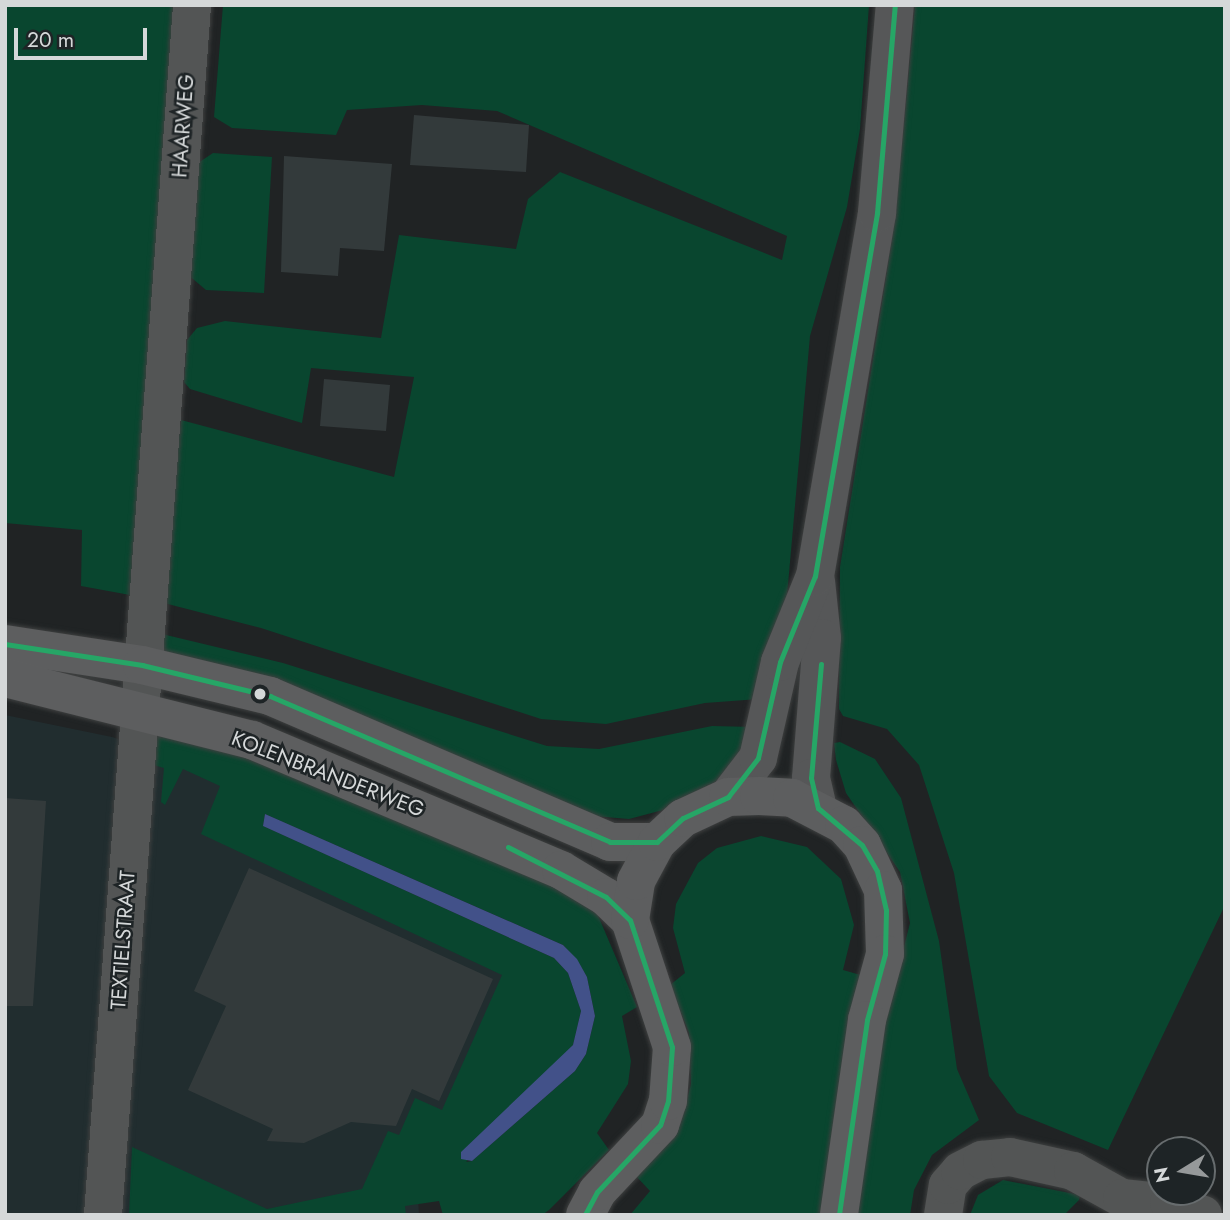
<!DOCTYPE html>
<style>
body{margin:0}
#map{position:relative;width:1230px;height:1220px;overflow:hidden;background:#202324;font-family:Jost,sans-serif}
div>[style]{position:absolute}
.built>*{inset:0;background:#212d2f}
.green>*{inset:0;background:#09462f}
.water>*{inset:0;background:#425189}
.building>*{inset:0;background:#333a3b}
.roads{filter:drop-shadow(0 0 2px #3e4040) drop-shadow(0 0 2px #3e4040)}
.minor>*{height:38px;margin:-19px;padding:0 19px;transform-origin:19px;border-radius:19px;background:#535555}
.secondary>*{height:38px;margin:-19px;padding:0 19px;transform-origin:19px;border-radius:19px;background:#565758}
.primary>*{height:38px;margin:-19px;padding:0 19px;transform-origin:19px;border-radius:19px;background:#5d5e5f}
.bus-1>*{height:5px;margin:-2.5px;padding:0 2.5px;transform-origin:2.5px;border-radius:2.5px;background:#26a666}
.dots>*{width:19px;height:19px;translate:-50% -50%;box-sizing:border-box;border:4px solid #1e2426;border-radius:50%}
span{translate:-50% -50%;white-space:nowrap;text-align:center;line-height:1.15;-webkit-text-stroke:5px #1e2426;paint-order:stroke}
.street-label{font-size:21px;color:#d5d8d9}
.frame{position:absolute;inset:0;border:7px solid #d5d8d9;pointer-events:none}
.north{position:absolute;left:1146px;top:1136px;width:70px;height:70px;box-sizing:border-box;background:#1e2426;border:2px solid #676c6e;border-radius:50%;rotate:259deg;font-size:19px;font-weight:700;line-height:28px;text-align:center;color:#d5d8d9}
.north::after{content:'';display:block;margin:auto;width:24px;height:32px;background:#96999a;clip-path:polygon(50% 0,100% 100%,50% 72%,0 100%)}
.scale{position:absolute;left:14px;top:28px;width:133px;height:32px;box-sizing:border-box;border:4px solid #d5d8d9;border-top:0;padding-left:9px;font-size:21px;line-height:24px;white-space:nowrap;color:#d5d8d9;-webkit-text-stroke:5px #1e2426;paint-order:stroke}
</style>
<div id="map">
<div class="built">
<i style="clip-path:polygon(5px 715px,112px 737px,241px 777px,589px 1029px,418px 1198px,419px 1215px,5px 1215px)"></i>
</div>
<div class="green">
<i style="clip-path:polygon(5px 5px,180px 5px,130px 595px,81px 586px,82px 530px,5px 523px)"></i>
<i style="clip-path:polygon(223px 5px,869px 5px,860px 129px,847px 207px,810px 336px,787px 596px,759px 699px,705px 703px,606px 724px,541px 719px,261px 628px,160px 602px,181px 420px,394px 477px,414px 377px,311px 368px,302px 423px,190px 389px,184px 382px,187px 340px,197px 328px,225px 321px,381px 338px,399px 235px,516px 249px,528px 199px,560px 172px,782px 260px,787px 236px,497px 111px,422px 105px,347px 110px,336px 135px,232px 128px,214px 117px)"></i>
<i style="clip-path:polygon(915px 5px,1225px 5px,1225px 905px,1108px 1150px,1017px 1113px,989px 1076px,954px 873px,919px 765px,887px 729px,843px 716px,839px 709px,840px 567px,895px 220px)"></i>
<i style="clip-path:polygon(213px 153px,272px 157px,264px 293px,206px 290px,187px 274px,195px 165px)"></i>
<i style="clip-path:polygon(162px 634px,283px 663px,547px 746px,599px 749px,712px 726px,754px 727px,724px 777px,663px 810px,629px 819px,581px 815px,158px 658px)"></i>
<i style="clip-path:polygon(evenodd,153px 730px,249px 752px,576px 894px,597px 913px,637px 1007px,622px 1016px,631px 1061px,628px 1084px,597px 1133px,609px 1150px,549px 1210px,542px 1215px,443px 1215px,439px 1201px,405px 1206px,406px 1215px,129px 1215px,132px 1147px,267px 1209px,362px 1189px,388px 1131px,399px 1135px,415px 1098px,442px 1110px,502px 975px,201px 834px,220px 786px,183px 769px,165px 805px,161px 802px,164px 768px,150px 764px,153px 730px,265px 814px,563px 945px,577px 960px,587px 977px,595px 1016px,586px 1054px,575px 1071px,472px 1161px,466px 1162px,573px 1045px,581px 1011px,568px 973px,554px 958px,263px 826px,265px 814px)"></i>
<i style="clip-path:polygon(840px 742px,875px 759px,901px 798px,939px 941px,957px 1069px,979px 1120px,932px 1155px,914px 1190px,910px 1215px,851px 1215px,880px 1041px,910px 923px,900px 872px,846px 793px,836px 760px,834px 743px)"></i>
<i style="clip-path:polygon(761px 836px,807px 847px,841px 879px,854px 925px,843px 970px,864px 976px,822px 1215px,630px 1215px,650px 1191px,635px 1175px,684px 1111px,691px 1084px,689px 1033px,670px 985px,685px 973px,673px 928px,676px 904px,698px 863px,717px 848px)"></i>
<i style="clip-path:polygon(1003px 1180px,1080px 1195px,1079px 1200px,1064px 1215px,970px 1215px,978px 1195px)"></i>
</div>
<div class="water">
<i style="clip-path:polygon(265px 814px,563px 945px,577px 959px,587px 977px,595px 1016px,586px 1054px,575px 1071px,472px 1161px,461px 1159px,461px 1152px,573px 1045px,581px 1011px,568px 973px,554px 958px,263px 826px)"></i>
</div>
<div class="building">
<i style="clip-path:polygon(414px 115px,529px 125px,526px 172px,410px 165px)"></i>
<i style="clip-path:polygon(284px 156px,392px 164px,384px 251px,340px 248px,338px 276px,281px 272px)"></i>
<i style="clip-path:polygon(324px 379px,390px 385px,386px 431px,320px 426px)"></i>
<i style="clip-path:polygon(5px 798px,46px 801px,33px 1006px,5px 1006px)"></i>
<i style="clip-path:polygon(249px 868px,493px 979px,439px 1101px,412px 1089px,396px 1126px,351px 1122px,304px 1143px,267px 1141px,273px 1129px,188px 1090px,226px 1006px,194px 991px)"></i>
</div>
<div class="roads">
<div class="minor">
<i style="left:103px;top:1215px;width:1213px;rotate:-85.79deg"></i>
<i style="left:943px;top:1215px;width:30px;rotate:-81deg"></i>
<i style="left:948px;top:1185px;width:18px;rotate:-49deg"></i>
<i style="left:960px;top:1171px;width:25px;rotate:-27deg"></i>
<i style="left:982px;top:1160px;width:28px;rotate:-6deg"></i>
<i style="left:1010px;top:1157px;width:65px;rotate:12.5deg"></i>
<i style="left:1073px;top:1171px;width:56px;rotate:28.9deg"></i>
<i style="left:1122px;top:1198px;width:47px;rotate:6.1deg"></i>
<i style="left:1169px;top:1203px;width:36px;rotate:19deg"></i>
</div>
<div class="secondary">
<i style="left:816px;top:581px;width:57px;rotate:84deg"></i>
<i style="left:822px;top:638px;width:140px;rotate:94.5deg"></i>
<i style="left:811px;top:778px;width:31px;rotate:77deg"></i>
<i style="left:728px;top:797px;width:49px;rotate:-52.4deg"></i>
<i style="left:758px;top:758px;width:98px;rotate:-77.1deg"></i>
<i style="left:780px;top:662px;width:93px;rotate:-67.9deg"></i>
<i style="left:815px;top:576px;width:368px;rotate:-80.3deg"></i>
<i style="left:877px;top:213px;width:209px;rotate:-85.1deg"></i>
</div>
<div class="primary">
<i style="left:5px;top:644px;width:139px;rotate:8.7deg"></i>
<i style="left:142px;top:665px;width:132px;rotate:13.6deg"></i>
<i style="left:270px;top:696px;width:370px;rotate:23.2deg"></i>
<i style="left:610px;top:842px;width:47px"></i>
<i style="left:5px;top:678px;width:255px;rotate:14.1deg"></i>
<i style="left:252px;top:740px;width:335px;rotate:22.8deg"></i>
<i style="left:561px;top:870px;width:52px;rotate:31deg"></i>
<i style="left:606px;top:897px;width:33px;rotate:44deg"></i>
<i style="left:585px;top:1215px;width:26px;rotate:-62deg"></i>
<i style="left:597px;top:1192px;width:92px;rotate:-46.8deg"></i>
<i style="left:660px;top:1125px;width:25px;rotate:-72deg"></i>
<i style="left:668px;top:1101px;width:54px;rotate:-85.8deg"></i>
<i style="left:672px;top:1047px;width:134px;rotate:-108.3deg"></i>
<i style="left:630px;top:920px;width:39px;rotate:-81deg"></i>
<i style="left:636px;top:881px;width:44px;rotate:-61.7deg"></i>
<i style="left:657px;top:842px;width:35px;rotate:-43deg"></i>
<i style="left:683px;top:818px;width:50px;rotate:-25deg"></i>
<i style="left:728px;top:797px;width:31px;rotate:-2deg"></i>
<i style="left:759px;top:796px;width:33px;rotate:3deg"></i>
<i style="left:792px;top:798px;width:59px;rotate:27.4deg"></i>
<i style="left:844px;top:825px;width:27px;rotate:48deg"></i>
<i style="left:862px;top:845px;width:50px;rotate:65deg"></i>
<i style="left:883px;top:890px;width:64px;rotate:88.2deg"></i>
<i style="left:885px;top:954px;width:68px;rotate:105.3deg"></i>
<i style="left:867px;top:1020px;width:197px;rotate:98.2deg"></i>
</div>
</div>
<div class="bus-1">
<i style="left:5px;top:644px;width:139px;rotate:8.7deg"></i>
<i style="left:142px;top:665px;width:132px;rotate:13.6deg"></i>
<i style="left:270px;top:696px;width:370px;rotate:23.2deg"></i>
<i style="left:610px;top:842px;width:47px"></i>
<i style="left:657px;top:842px;width:35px;rotate:-43deg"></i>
<i style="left:683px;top:818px;width:50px;rotate:-25deg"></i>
<i style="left:728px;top:797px;width:49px;rotate:-52.4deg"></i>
<i style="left:758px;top:758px;width:98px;rotate:-77.1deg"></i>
<i style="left:780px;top:662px;width:93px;rotate:-67.9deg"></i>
<i style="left:815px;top:576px;width:368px;rotate:-80.3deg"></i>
<i style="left:877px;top:213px;width:209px;rotate:-85.1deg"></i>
<i style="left:821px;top:664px;width:114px;rotate:95deg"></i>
<i style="left:811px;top:778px;width:31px;rotate:77deg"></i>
<i style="left:818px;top:808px;width:57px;rotate:40.1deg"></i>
<i style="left:862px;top:845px;width:30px;rotate:60deg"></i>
<i style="left:877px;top:871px;width:40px;rotate:77deg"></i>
<i style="left:886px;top:910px;width:44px;rotate:91.3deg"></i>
<i style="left:885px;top:954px;width:68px;rotate:105.3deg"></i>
<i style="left:867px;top:1020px;width:197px;rotate:98.2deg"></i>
<i style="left:508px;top:847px;width:110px;rotate:27deg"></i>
<i style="left:606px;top:897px;width:33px;rotate:44deg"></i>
<i style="left:630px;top:920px;width:134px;rotate:71.7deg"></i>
<i style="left:672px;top:1047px;width:54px;rotate:94.2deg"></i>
<i style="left:668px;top:1101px;width:25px;rotate:108deg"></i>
<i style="left:660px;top:1125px;width:92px;rotate:133.2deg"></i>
<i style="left:597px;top:1192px;width:26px;rotate:118deg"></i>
</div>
<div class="dots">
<i style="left:260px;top:694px;background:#d5d8d9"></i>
</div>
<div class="street-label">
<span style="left:183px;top:126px;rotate:-86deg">HAARWEG</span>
<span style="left:328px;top:774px;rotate:21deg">KOLENBRANDERWEG</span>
<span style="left:123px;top:940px;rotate:-86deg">TEXTIELSTRAAT</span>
</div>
<div class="frame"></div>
<div class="north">N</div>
<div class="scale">20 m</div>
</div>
